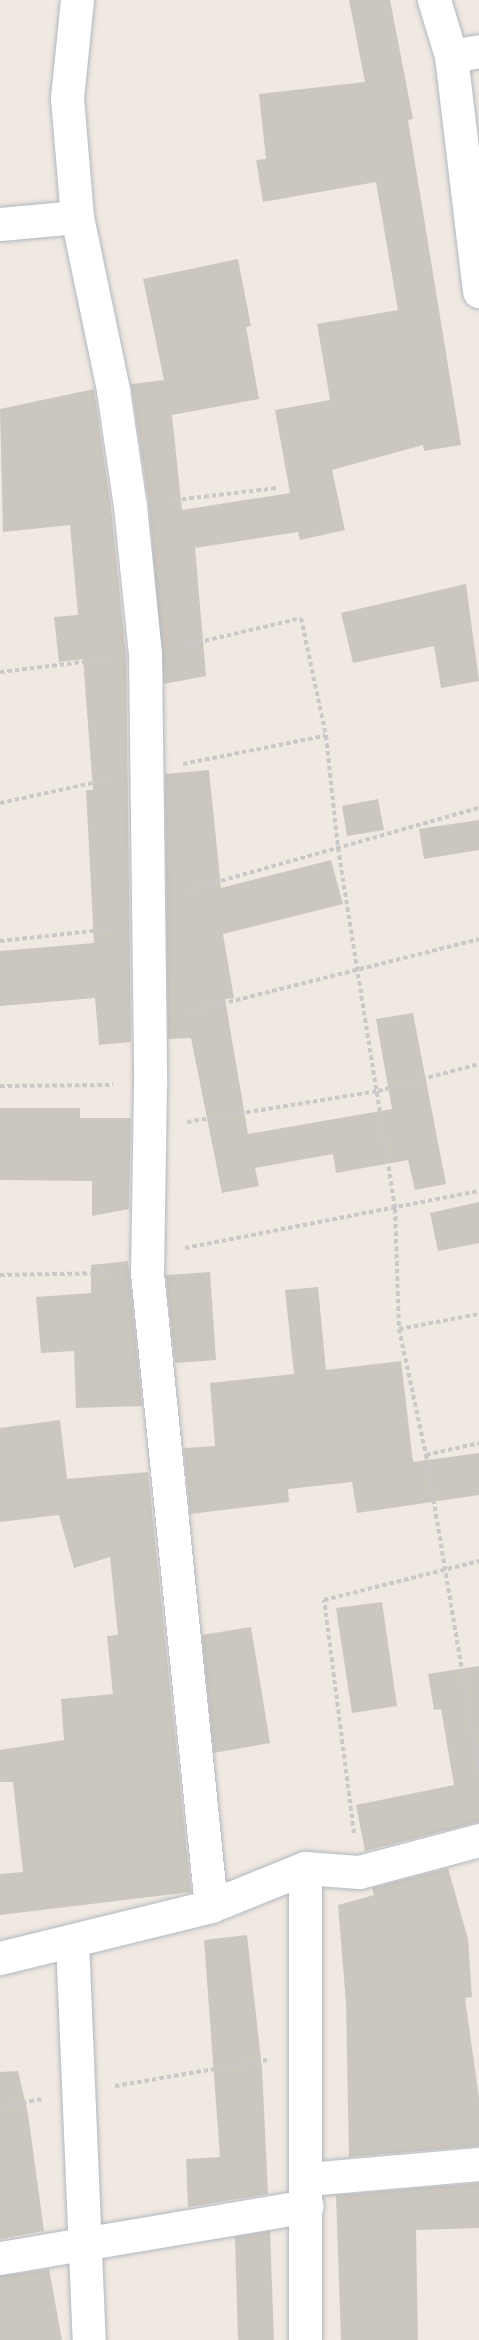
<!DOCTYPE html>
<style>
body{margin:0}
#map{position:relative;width:479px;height:2340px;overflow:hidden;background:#efe9e1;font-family:"Source Sans 3",sans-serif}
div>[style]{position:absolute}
.building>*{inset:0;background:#cbc7bf}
.path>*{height:4px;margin-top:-2px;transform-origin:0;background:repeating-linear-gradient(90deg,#c9c9c9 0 4.5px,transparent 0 7.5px)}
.roads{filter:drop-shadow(0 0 2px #b4b7c1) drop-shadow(0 0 2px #b4b7c1)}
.minor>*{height:33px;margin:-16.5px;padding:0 16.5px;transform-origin:16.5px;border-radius:16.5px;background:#fff}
span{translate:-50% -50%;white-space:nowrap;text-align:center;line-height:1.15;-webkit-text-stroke:4.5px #fff;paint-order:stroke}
</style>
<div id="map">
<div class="building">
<i style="clip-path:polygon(349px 0,390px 0,413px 119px,408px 120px,461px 445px,424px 451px,423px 445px,332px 470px,345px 530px,300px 540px,298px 532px,195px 548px,206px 676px,164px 684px,149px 504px,131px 384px,164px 380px,143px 279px,238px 259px,251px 326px,246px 327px,259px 399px,172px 415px,182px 510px,290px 493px,275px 410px,330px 400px,317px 324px,398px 310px,376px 182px,263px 202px,256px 160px,266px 159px,259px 94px,365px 82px)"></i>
<i style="clip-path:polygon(94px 389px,111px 508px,126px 655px,131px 1042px,99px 1045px,95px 998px,0 1006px,0 951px,94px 943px,86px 790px,93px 790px,83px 659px,59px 662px,54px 617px,78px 615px,70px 525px,3px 532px,0 409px)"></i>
<i style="clip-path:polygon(466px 584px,479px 681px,441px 688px,434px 646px,353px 663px,341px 613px)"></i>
<i style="clip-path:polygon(209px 770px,221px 888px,331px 860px,343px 904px,223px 934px,234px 998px,225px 999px,248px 1134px,392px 1109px,376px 1019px,413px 1013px,446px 1184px,415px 1190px,408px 1160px,336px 1173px,333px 1154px,255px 1168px,259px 1186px,222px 1193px,191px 1038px,168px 1039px,165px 774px)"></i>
<i style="clip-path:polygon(378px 799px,384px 830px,347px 836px,342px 806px)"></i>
<i style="clip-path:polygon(479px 820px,479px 850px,424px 859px,419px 829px)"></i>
<i style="clip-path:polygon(0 1108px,80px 1108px,80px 1118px,131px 1118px,129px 1209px,92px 1216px,92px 1181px,0 1180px)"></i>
<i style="clip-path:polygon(479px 1202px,479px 1243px,438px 1251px,430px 1213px)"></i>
<i style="clip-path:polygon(128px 1261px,142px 1406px,76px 1408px,74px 1351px,41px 1353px,36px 1297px,91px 1293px,91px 1265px)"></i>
<i style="clip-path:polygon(210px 1272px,216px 1360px,175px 1363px,166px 1275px)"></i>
<i style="clip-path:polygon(318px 1287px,326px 1370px,401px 1361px,413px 1462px,479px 1453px,479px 1495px,357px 1513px,352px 1482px,288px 1489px,289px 1502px,190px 1514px,184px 1448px,215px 1446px,210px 1383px,294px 1374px,285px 1290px)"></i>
<i style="clip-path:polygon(60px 1420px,67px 1479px,148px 1472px,191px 1892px,0 1915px,0 1874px,23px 1872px,13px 1782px,0 1782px,0 1750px,64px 1740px,61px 1699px,113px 1694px,107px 1636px,118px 1635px,110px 1557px,74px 1568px,59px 1515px,0 1522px,0 1428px)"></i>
<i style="clip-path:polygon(382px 1602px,397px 1706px,352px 1713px,336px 1608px)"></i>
<i style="clip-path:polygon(251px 1627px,270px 1743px,214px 1753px,202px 1635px)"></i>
<i style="clip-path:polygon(479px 1666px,479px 1822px,365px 1851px,356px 1805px,454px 1785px,441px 1709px,434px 1710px,428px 1674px)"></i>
<i style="clip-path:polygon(448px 1868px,468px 1939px,472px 1997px,465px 1998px,479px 2098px,479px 2146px,349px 2157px,346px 2003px,338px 1905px,374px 1895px,372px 1888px)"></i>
<i style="clip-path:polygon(247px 1935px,262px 2068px,268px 2194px,188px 2207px,186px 2159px,220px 2157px,204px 1940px)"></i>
<i style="clip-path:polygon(18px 2071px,28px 2114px,44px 2231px,0 2239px,0 2072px)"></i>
<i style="clip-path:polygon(479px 2183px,479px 2228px,416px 2230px,418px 2340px,341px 2340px,336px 2195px)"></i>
<i style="clip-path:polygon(270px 2231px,274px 2340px,238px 2340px,235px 2237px)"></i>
<i style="clip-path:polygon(49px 2269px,62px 2340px,0 2340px,0 2276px)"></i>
</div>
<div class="path">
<i style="left:167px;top:501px;width:111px;rotate:-6.7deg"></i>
<i style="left:183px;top:646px;width:121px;rotate:-13.3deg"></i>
<i style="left:301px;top:618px;width:121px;rotate:78deg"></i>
<i style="left:326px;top:736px;width:113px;rotate:83.9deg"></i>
<i style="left:338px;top:848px;width:365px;rotate:81deg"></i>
<i style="left:395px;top:1209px;width:120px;rotate:88.1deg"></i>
<i style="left:399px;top:1329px;width:129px;rotate:77.9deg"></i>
<i style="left:426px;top:1455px;width:320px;rotate:80.5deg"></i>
<i style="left:0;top:672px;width:109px;rotate:-6.9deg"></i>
<i style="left:183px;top:764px;width:145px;rotate:-11.2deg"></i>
<i style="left:0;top:803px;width:114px;rotate:-12.2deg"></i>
<i style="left:185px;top:891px;width:305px;rotate:-15.8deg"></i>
<i style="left:0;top:941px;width:111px;rotate:-6.2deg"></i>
<i style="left:185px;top:1013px;width:303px;rotate:-14.1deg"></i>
<i style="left:0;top:1086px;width:113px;rotate:-0.5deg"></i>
<i style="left:187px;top:1122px;width:193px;rotate:-9.2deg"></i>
<i style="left:378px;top:1091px;width:105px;rotate:-15deg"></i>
<i style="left:185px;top:1248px;width:299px;rotate:-11deg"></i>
<i style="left:0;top:1275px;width:110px;rotate:-1deg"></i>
<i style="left:399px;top:1329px;width:81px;rotate:-10.6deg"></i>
<i style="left:426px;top:1455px;width:54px;rotate:-12.8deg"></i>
<i style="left:354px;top:1833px;width:235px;rotate:-97.3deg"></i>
<i style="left:324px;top:1600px;width:160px;rotate:-14.1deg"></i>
<i style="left:115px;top:2086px;width:154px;rotate:-9.7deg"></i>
<i style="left:0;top:2107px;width:43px;rotate:-10.8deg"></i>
</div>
<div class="roads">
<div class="minor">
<i style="left:434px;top:0;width:59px;rotate:73.1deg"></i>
<i style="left:451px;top:56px;width:237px;rotate:83.2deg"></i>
<i style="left:451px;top:56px;width:28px;rotate:-10deg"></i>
<i style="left:77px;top:217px;width:177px;rotate:78.2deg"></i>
<i style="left:113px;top:390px;width:117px;rotate:81.7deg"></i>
<i style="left:130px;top:506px;width:149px;rotate:84.2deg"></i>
<i style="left:145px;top:654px;width:431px;rotate:89.3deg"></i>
<i style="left:150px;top:1085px;width:188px;rotate:90.9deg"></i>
<i style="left:147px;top:1273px;width:636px;rotate:84.23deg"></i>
<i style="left:0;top:224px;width:77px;rotate:-5.2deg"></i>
<i style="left:77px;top:217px;width:119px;rotate:-94.8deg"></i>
<i style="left:67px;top:98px;width:99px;rotate:-84.2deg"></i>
<i style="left:72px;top:1941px;width:399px;rotate:87.6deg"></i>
<i style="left:0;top:1958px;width:217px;rotate:-13.8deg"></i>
<i style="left:211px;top:1906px;width:101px;rotate:-22deg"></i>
<i style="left:305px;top:1868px;width:54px;rotate:4.2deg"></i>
<i style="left:359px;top:1872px;width:124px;rotate:-14.9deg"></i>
<i style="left:307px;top:2179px;width:173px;rotate:-5deg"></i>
<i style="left:0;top:2258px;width:311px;rotate:-9.6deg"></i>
<i style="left:305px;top:2340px;width:472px;rotate:-90deg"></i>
</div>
</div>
</div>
